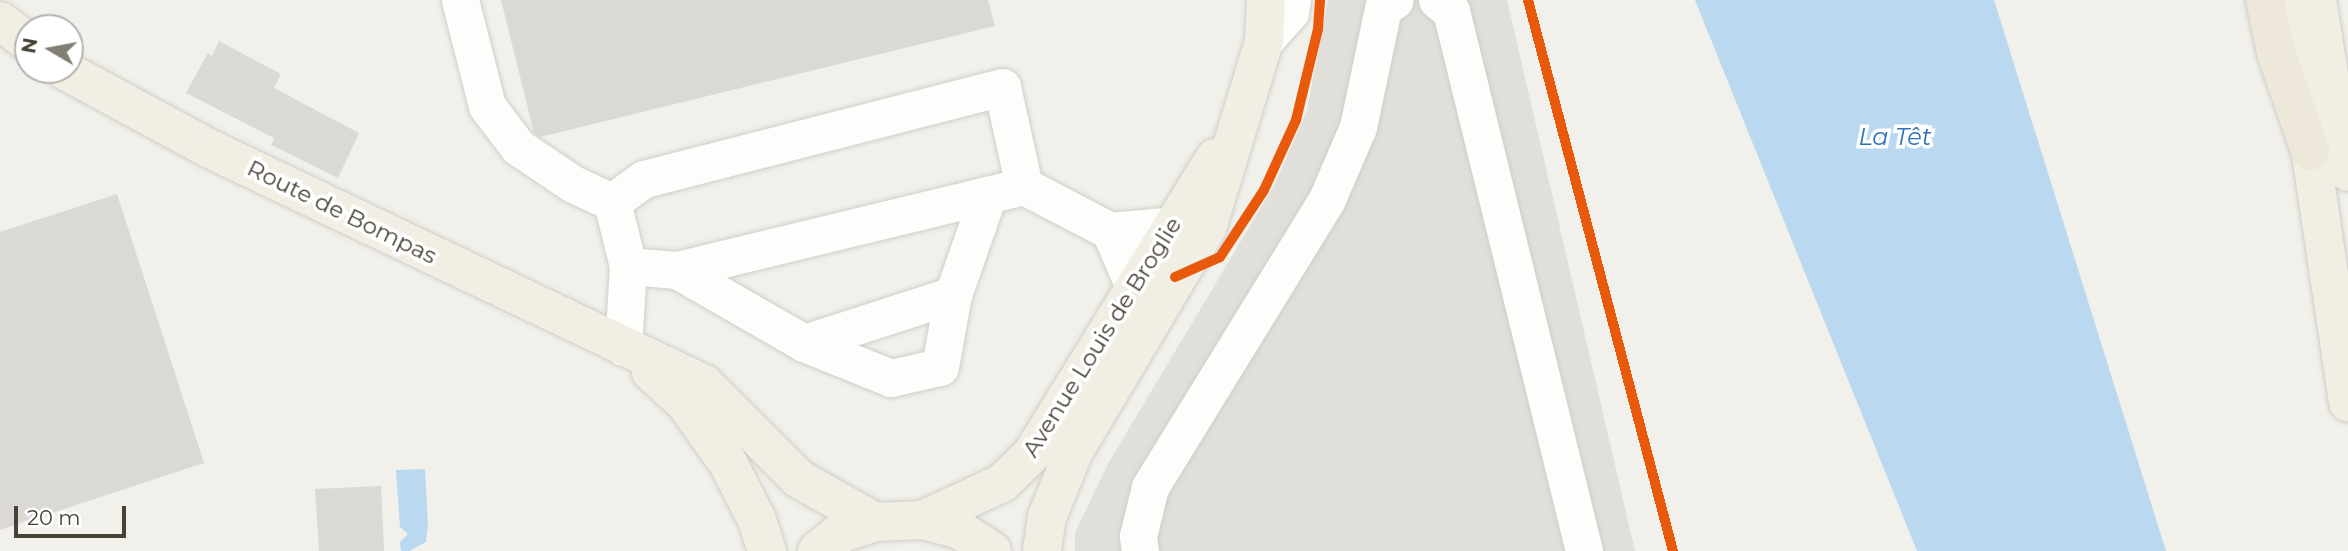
<!DOCTYPE html>
<meta charset="utf-8">
<style>
body{margin:0}
#map{position:relative;width:2348px;height:551px;overflow:hidden;background:#f1f0eb;font-family:Montserrat,sans-serif}
div>[style]{position:absolute}
.parking>*{inset:0;background:#e0dfda}
.water>*{inset:0;background:#bad8f0}
.building>*{inset:0;background:#dbd9d3}
.roads{filter:drop-shadow(0 0 2px #cfcec8) drop-shadow(0 0 2px #cfcec8)}
.minor>*{height:37px;margin:-18.5px;padding:0 18.5px;transform-origin:18.5px;border-radius:18.5px;background:#fdfdfc}
.major>*{height:38px;margin:-19px;padding:0 19px;transform-origin:19px;border-radius:19px;background:#f1eee4}
.highway>*{height:38px;margin:-19px;padding:0 19px;transform-origin:19px;border-radius:19px;background:#ede8d9}
.cycleway>*{height:10px;margin:-5px;padding:0 5px;transform-origin:5px;border-radius:5px;background:#e8590c}
span{translate:-50% -50%;white-space:nowrap;text-align:center;line-height:1.15;-webkit-text-stroke:7px #fff;paint-order:stroke}
.street-label{font-size:23px;color:#484236}
.water-label{font-size:24px;color:#2d73b6;font-style:italic}
.north{position:absolute;left:14px;top:14px;width:70px;height:70px;box-sizing:border-box;background:#fff;border:2px solid #b6b3af;border-radius:50%;rotate:280deg;font-size:19px;font-weight:700;line-height:28px;text-align:center;color:#484236}
.north::after{content:'';display:block;margin:auto;width:24px;height:32px;background:#837f75;clip-path:polygon(50% 0,100% 100%,50% 72%,0 100%)}
.scale{position:absolute;left:14px;top:506px;width:112px;height:32px;box-sizing:border-box;border:4px solid #484236;border-top:0;padding-left:9px;font-size:21px;line-height:24px;white-space:nowrap;color:#484236;-webkit-text-stroke:5px #fff;paint-order:stroke}
</style>
<div id="map">
<div class="parking">
<i style="clip-path:polygon(1328px 0,1507px 0,1635px 551px,1075px 551px,1075px 532px,1109px 462px,1275px 184px,1307px 110px)"></i>
</div>
<div class="water">
<i style="clip-path:polygon(1695px 0,1994px 0,2166px 551px,1917px 551px)"></i>
<i style="clip-path:polygon(425px 469px,428px 525px,426px 542px,409px 551px,401px 551px,400px 542px,408px 534px,400px 527px,396px 470px)"></i>
</div>
<div class="building">
<i style="clip-path:polygon(501px 0,988px 0,995px 26px,540px 137px,534px 133px)"></i>
<i style="clip-path:polygon(219px 41px,281px 74px,274px 88px,359px 133px,338px 178px,271px 145px,274px 138px,186px 93px,208px 53px,212px 56px)"></i>
<i style="clip-path:polygon(117px 194px,204px 463px,0 530px,0 232px)"></i>
<i style="clip-path:polygon(381px 486px,384px 551px,319px 551px,315px 489px)"></i>
</div>
<div class="roads">
<div class="minor">
<i style="left:460px;top:0;width:109px;rotate:75.7deg"></i>
<i style="left:487px;top:106px;width:51px;rotate:52.9deg"></i>
<i style="left:518px;top:147px;width:66px;rotate:33.9deg"></i>
<i style="left:573px;top:184px;width:43px;rotate:24.8deg"></i>
<i style="left:1437px;top:0;width:18px;rotate:38deg"></i>
<i style="left:1451px;top:11px;width:556px;rotate:76.16deg"></i>
<i style="left:1264px;top:41px;width:39px;rotate:-48deg"></i>
<i style="left:1290px;top:12px;width:12px;rotate:-81deg"></i>
<i style="left:1024px;top:186px;width:97px;rotate:27.6deg"></i>
<i style="left:1110px;top:231px;width:63px;rotate:-5.4deg"></i>
<i style="left:612px;top:202px;width:39px;rotate:-36deg"></i>
<i style="left:644px;top:179px;width:370px;rotate:-14.4deg"></i>
<i style="left:1002px;top:87px;width:101px;rotate:77.5deg"></i>
<i style="left:1024px;top:186px;width:357px;rotate:166.4deg"></i>
<i style="left:677px;top:270px;width:49px;rotate:-175.3deg"></i>
<i style="left:612px;top:202px;width:66px;rotate:76deg"></i>
<i style="left:628px;top:266px;width:81px;rotate:93.5deg"></i>
<i style="left:1110px;top:231px;width:61px;rotate:66.8deg"></i>
<i style="left:677px;top:270px;width:146px;rotate:29.9deg"></i>
<i style="left:804px;top:343px;width:157px;rotate:-17.9deg"></i>
<i style="left:804px;top:343px;width:94px;rotate:21.9deg"></i>
<i style="left:891px;top:378px;width:50px;rotate:-12.7deg"></i>
<i style="left:940px;top:367px;width:73px;rotate:-79.8deg"></i>
<i style="left:953px;top:295px;width:106px;rotate:-70.7deg"></i>
<i style="left:1140px;top:551px;width:15px;rotate:-98deg"></i>
<i style="left:1138px;top:536px;width:50px;rotate:-76.2deg"></i>
<i style="left:1150px;top:487px;width:338px;rotate:-58.4deg"></i>
<i style="left:1327px;top:199px;width:78px;rotate:-66.7deg"></i>
<i style="left:1358px;top:127px;width:122px;rotate:-78.1deg"></i>
<i style="left:1383px;top:8px;width:14px;rotate:-34deg"></i>
</div>
<div class="major">
<i style="left:2288px;top:0;width:407px;rotate:81.5deg"></i>
<i style="left:2317px;top:0;width:133px;rotate:80.9deg"></i>
<i style="left:2338px;top:131px;width:42px;rotate:76.3deg"></i>
<i style="left:0;top:21px;width:35px;rotate:37deg"></i>
<i style="left:64px;top:70px;width:166px;rotate:28.4deg"></i>
<i style="left:210px;top:149px;width:547px;rotate:25.44deg"></i>
<i style="left:704px;top:384px;width:134px;rotate:45deg"></i>
<i style="left:799px;top:479px;width:87px;rotate:29.5deg"></i>
<i style="left:651px;top:372px;width:46px;rotate:42.4deg"></i>
<i style="left:685px;top:403px;width:74px;rotate:54.4deg"></i>
<i style="left:728px;top:463px;width:64px;rotate:63deg"></i>
<i style="left:757px;top:520px;width:33px;rotate:72deg"></i>
<i style="left:923px;top:520px;width:87px;rotate:-25.1deg"></i>
<i style="left:1002px;top:483px;width:42px;rotate:-44deg"></i>
<i style="left:1032px;top:454px;width:348px;rotate:-58.3deg"></i>
<i style="left:817px;top:551px;width:26px;rotate:-39deg"></i>
<i style="left:837px;top:535px;width:40px;rotate:-18.9deg"></i>
<i style="left:875px;top:522px;width:48px;rotate:-2.4deg"></i>
<i style="left:923px;top:520px;width:38px;rotate:15deg"></i>
<i style="left:960px;top:530px;width:38px;rotate:33deg"></i>
<i style="left:1042px;top:551px;width:34px;rotate:-82deg"></i>
<i style="left:1047px;top:517px;width:71px;rotate:-67.8deg"></i>
<i style="left:1074px;top:451px;width:260px;rotate:-59.2deg"></i>
<i style="left:1207px;top:228px;width:195px;rotate:-73deg"></i>
<i style="left:1264px;top:41px;width:41px;rotate:-87.2deg"></i>
</div>
<div class="highway">
<i style="left:2265px;top:0;width:53px;rotate:78.1deg"></i>
<i style="left:2276px;top:52px;width:105px;rotate:71deg"></i>
</div>
</div>
<div class="cycleway">
<i style="left:1528px;top:0;width:570px;rotate:75.26deg"></i>
<i style="left:1175px;top:277px;width:49px;rotate:-24deg"></i>
<i style="left:1220px;top:257px;width:80px;rotate:-56.7deg"></i>
<i style="left:1264px;top:190px;width:77px;rotate:-65.4deg"></i>
<i style="left:1296px;top:120px;width:94px;rotate:-76.4deg"></i>
<i style="left:1318px;top:29px;width:29px;rotate:-86deg"></i>
</div>
<div class="street-label">
<span style="left:342px;top:212px;rotate:26deg">Route de Bompas</span>
<span style="left:1102px;top:337px;rotate:-58deg">Avenue Louis de Broglie</span>
</div>
<div class="water-label">
<span style="left:1895px;top:137px">La Têt</span>
</div>
<div class="north">N</div>
<div class="scale">20 m</div>
</div>
